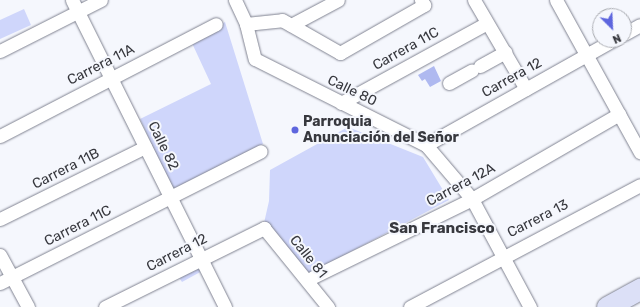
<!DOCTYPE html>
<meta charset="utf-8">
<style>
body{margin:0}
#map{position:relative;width:640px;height:307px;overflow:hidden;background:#f5f7fd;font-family:Rubik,sans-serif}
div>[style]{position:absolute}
.green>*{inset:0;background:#cfd6fb}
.water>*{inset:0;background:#afb9f0}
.roads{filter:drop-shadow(0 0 1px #808391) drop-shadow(0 0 1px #808391)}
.minor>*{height:13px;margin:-6.5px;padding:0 6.5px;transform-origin:6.5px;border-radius:6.5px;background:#fff}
.primary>*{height:21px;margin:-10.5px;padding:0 10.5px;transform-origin:10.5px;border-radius:10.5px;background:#dce0f7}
.dots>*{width:11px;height:11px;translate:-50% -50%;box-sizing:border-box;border:2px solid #f5f7fd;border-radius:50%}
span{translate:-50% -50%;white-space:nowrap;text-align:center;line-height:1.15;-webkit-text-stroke:4px #f5f7fd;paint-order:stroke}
.street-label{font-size:14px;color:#37383e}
.poi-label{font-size:14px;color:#37383e;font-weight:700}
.left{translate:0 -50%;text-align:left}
.neighbourhood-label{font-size:15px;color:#37383e;font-weight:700}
.north{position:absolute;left:592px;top:8px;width:40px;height:40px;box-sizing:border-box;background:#f5f7fd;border:1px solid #a9abb1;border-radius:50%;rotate:156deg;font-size:11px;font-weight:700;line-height:16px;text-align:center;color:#37383e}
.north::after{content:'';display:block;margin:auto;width:14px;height:18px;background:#5e66de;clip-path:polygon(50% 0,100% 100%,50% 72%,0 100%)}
</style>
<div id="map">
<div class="green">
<i style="clip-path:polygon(24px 9px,31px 25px,0 39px,0 20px)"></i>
<i style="clip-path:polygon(225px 22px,263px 144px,173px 191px,140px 119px,211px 84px,191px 41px)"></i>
<i style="clip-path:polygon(348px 127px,423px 157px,449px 200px,303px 277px,264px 223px,269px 201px,270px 170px)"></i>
<i style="clip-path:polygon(201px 264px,204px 270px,182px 282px,178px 276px)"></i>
</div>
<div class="water">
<i style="clip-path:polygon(434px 66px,441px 81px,430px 87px,425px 79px,422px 81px,418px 75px)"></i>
</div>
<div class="roads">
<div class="minor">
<i style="left:72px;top:0;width:343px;rotate:63.5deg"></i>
<i style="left:235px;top:0;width:26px;rotate:65deg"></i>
<i style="left:246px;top:24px;width:36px;rotate:76deg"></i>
<i style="left:255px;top:59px;width:191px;rotate:26.7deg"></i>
<i style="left:426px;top:145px;width:71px;rotate:49.6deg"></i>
<i style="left:472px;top:199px;width:123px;rotate:61.8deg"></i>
<i style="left:474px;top:0;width:103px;rotate:59.7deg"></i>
<i style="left:556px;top:0;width:174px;rotate:61.1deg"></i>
<i style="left:246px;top:24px;width:36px;rotate:-6deg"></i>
<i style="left:282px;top:20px;width:67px;rotate:29.6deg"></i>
<i style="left:340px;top:53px;width:97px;rotate:-29.7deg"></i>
<i style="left:424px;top:5px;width:6px;rotate:-121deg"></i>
<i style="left:291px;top:25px;width:53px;rotate:-28deg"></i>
<i style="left:624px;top:34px;width:18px;rotate:-29deg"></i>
<i style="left:0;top:51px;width:113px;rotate:-26.8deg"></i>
<i style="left:480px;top:66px;width:29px;rotate:-29deg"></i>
<i style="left:449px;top:83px;width:26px;rotate:-29deg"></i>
<i style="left:341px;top:103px;width:166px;rotate:-28.7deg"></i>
<i style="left:0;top:136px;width:243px;rotate:-27.4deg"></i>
<i style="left:426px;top:145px;width:214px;rotate:-29.3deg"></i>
<i style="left:0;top:219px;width:162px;rotate:-26.4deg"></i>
<i style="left:0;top:255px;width:59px;rotate:61.7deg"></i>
<i style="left:313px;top:277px;width:177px;rotate:-26.1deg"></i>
<i style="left:472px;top:199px;width:170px;rotate:-30deg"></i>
<i style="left:0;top:283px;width:292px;rotate:-26.8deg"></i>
<i style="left:105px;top:307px;width:178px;rotate:-26.4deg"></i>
<i style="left:264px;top:228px;width:102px;rotate:51deg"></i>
<i style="left:410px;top:307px;width:260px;rotate:-27.9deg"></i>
</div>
<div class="primary">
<i style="left:607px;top:307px;width:38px;rotate:-29deg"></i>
</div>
</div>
<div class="dots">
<i style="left:295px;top:130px;background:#5e66de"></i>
</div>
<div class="street-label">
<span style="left:406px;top:49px;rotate:-29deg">Carrera 11C</span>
<span style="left:101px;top:65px;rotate:-27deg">Carrera 11A</span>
<span style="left:512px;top:78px;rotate:-29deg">Carrera 12</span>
<span style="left:352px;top:91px;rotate:26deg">Calle 80</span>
<span style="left:163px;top:146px;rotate:64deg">Calle 82</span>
<span style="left:66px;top:169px;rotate:-27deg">Carrera 11B</span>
<span style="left:461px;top:185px;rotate:-28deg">Carrera 12A</span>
<span style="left:538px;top:219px;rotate:-27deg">Carrera 13</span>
<span style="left:78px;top:226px;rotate:-27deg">Carrera 11C</span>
<span style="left:177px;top:253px;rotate:-27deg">Carrera 12</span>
<span style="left:308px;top:257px;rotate:51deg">Calle 81</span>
</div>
<div class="poi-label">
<span class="left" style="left:303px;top:130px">Parroquia<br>Anunciación del Señor</span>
</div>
<div class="neighbourhood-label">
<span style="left:442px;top:229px">San Francisco</span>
</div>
<div class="north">N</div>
</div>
